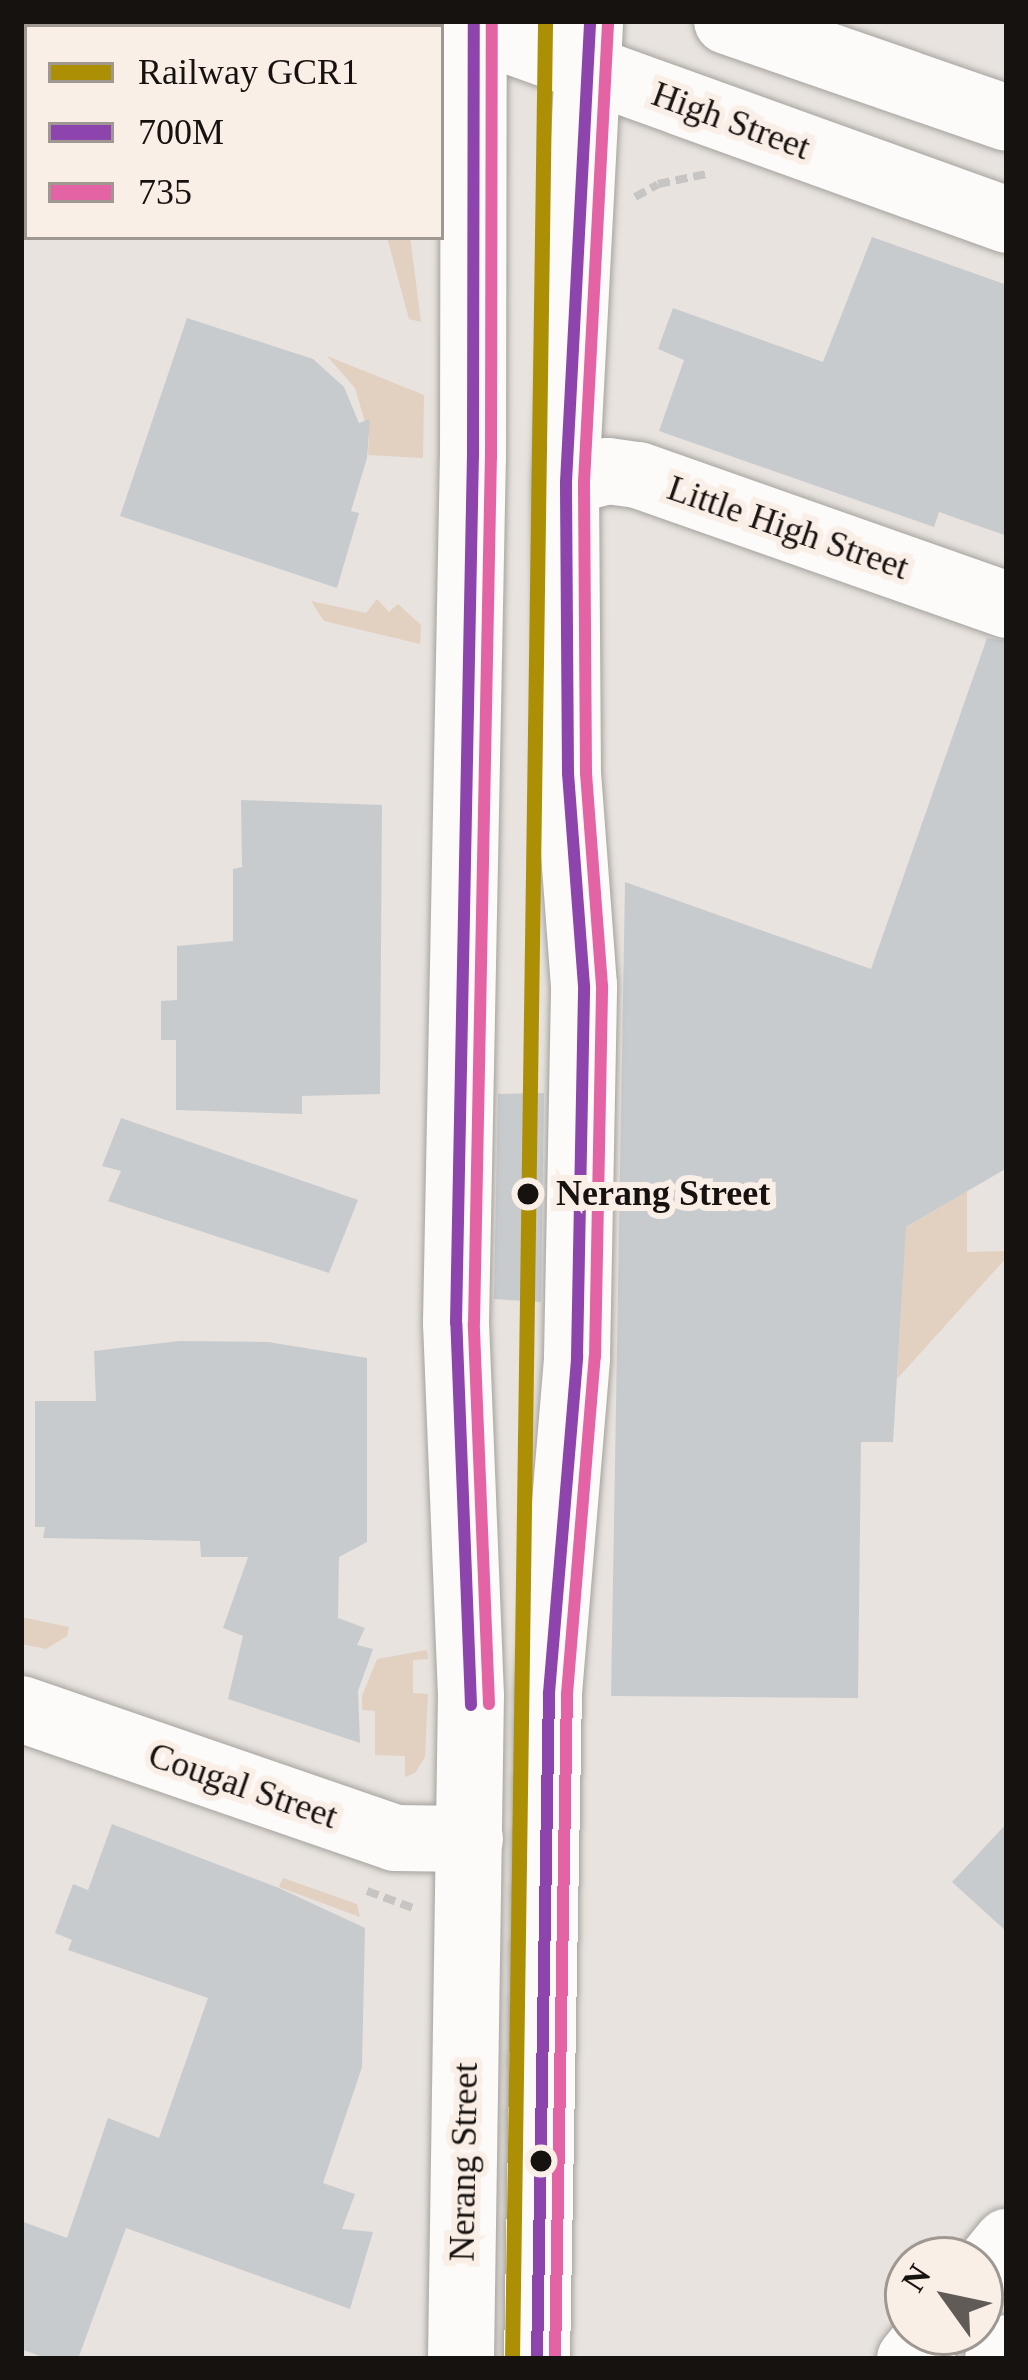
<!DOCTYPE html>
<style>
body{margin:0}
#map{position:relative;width:1028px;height:2380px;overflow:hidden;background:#e8e3de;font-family:Georgia,serif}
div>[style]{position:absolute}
.green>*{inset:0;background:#e2d0c1}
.building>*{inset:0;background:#c8cbce}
.path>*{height:8px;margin-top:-4px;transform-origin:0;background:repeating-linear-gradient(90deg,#c7c5c3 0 12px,transparent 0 18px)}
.roads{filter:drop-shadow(0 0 3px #a5a29e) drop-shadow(0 0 3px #a5a29e)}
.minor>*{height:66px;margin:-33px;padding:0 33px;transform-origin:33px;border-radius:33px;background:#fcfbfa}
.major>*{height:66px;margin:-33px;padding:0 33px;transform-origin:33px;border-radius:33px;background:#fcfbfa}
.bus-1>*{height:12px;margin:-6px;padding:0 6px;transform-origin:6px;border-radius:6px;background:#8e44ad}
.bus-2>*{height:12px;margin:-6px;padding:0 6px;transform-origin:6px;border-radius:6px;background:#e463a4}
.rail-1>*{height:15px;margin:-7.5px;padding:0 7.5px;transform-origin:7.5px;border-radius:7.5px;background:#ad8f05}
.dots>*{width:33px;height:33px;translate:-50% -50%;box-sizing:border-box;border:6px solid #faefe7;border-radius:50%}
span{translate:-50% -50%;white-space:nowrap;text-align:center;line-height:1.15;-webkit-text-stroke:12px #faefe7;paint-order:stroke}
.street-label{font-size:36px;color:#16120f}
.stop-label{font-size:36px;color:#16120f;font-weight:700}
.left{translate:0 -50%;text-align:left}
.frame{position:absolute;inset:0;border:24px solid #16120f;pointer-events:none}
.legend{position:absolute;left:24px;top:24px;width:420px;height:216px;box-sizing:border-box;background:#faefe7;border:3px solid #9f9791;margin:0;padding:15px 21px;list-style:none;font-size:36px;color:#16120f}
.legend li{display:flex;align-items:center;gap:24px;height:60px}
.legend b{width:60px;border:3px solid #9f9791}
.north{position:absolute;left:884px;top:2236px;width:120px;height:120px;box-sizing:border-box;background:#faefe7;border:3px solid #9f9791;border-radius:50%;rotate:303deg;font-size:33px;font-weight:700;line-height:48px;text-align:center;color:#16120f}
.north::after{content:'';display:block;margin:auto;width:42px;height:54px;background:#605b57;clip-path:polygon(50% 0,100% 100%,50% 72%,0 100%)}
</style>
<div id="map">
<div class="green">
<i style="clip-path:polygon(387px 237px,410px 237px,421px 322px,409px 319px)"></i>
<i style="clip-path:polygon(327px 356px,424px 395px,423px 458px,368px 455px,369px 436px,355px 388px)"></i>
<i style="clip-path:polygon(377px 599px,389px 612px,398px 604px,421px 625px,420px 644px,324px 621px,311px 601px,366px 613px)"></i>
<i style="clip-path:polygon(967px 1191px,967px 1252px,1007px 1251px,1007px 1257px,897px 1379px,903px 1274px,878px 1244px)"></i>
<i style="clip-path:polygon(21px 1617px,69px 1627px,67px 1636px,46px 1649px,21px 1644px)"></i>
<i style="clip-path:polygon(427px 1650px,428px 1659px,413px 1660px,413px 1693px,428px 1694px,425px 1757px,415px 1773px,405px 1777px,405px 1756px,375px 1755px,375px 1711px,362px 1710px,362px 1696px,377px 1659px)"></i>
<i style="clip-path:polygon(283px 1878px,357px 1904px,360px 1917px,279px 1887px)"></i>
</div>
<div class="building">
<i style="clip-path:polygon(872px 237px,1007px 285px,1007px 536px,939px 512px,934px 527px,659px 431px,684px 360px,658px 349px,673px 308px,823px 362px)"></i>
<i style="clip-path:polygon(187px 318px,313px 359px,344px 387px,359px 423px,370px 419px,367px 458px,351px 511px,359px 513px,337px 588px,120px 516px)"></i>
<i style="clip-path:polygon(987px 638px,1007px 641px,1007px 1168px,906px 1227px,893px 1442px,861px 1442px,858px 1698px,611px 1696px,625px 882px,871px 969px)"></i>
<i style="clip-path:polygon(241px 800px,382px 805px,380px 1094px,302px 1096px,302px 1114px,176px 1110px,176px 1040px,161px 1040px,161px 1001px,177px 1000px,177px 946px,233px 941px,233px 869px,242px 867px)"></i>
<i style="clip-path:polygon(544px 1093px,541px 1302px,494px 1299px,498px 1094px)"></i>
<i style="clip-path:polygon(121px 1118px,358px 1200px,329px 1273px,108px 1201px,121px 1171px,102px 1166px)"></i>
<i style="clip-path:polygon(179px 1341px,268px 1342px,367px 1358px,367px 1542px,339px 1557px,338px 1618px,365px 1628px,357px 1645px,373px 1649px,358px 1691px,360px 1743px,228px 1699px,243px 1636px,223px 1628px,248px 1557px,201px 1557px,200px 1541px,43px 1538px,45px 1527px,35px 1527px,35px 1401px,96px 1401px,94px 1351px)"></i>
<i style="clip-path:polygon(1007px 1823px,1007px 1932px,952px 1882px)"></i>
<i style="clip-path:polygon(112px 1824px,279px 1888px,365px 1928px,362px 2067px,323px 2183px,355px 2194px,342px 2229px,373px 2232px,350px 2309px,126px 2228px,78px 2359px,48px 2359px,21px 2349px,21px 2221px,67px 2238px,108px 2118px,159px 2138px,208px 1998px,68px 1950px,72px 1940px,55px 1933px,73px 1884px,88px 1890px)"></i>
</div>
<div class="path">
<i style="left:293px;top:21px;width:18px;rotate:19deg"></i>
<i style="left:635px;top:197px;width:26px;rotate:-29deg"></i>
<i style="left:658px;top:184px;width:54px;rotate:-11.7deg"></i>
<i style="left:367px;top:1891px;width:49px;rotate:20.3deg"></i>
</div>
<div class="roads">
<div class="minor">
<i style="left:566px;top:482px;width:43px;rotate:-14.7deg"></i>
<i style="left:608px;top:471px;width:30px;rotate:8deg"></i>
<i style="left:638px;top:475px;width:391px;rotate:19.4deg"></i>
<i style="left:21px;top:1709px;width:396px;rotate:19deg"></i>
<i style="left:395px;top:1838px;width:75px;rotate:0.8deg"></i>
</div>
<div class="major">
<i style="left:455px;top:21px;width:587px;rotate:19.82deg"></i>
<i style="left:727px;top:21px;width:296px;rotate:19.1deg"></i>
<i style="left:980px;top:2275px;width:43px;rotate:-50.7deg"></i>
<i style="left:461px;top:2359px;width:663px;rotate:-89.14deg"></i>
<i style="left:471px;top:1696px;width:373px;rotate:-92.3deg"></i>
<i style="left:456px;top:1323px;width:866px;rotate:-88.88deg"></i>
<i style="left:473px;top:457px;width:436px;rotate:-89.9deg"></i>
<i style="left:537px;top:2359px;width:666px;rotate:-88.97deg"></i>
<i style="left:549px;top:1693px;width:337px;rotate:-85.2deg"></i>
<i style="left:577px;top:1357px;width:371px;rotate:-88.9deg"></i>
<i style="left:584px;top:986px;width:213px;rotate:-94.3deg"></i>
<i style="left:568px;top:774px;width:292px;rotate:-90.4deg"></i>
<i style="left:566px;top:482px;width:462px;rotate:-87deg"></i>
<i style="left:910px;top:2359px;width:35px;rotate:-51deg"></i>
<i style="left:998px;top:2359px;width:14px;rotate:-51deg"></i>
</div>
</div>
<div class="bus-1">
<i style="left:471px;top:1705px;width:382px;rotate:-92.2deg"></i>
<i style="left:456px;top:1323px;width:866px;rotate:-88.88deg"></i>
<i style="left:473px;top:457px;width:436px;rotate:-89.9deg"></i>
<i style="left:537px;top:2359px;width:666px;rotate:-88.97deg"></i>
<i style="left:549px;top:1693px;width:337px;rotate:-85.2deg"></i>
<i style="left:577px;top:1357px;width:371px;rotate:-88.9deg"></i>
<i style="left:584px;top:986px;width:213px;rotate:-94.3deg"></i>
<i style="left:568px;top:774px;width:292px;rotate:-90.4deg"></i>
<i style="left:566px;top:482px;width:462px;rotate:-87deg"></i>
</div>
<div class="bus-2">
<i style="left:489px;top:1704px;width:381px;rotate:-92.3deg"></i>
<i style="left:474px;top:1323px;width:866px;rotate:-88.88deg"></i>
<i style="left:491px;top:457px;width:436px;rotate:-89.9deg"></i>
<i style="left:555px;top:2359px;width:665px;rotate:-88.97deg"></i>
<i style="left:567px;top:1694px;width:338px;rotate:-85.3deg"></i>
<i style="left:595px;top:1357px;width:371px;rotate:-88.9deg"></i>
<i style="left:602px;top:986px;width:214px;rotate:-94.3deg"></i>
<i style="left:586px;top:773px;width:291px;rotate:-90.4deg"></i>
<i style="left:584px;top:482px;width:461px;rotate:-87deg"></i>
</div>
<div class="rail-1">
<i style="left:512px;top:2359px;width:2338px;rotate:-89.19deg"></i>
</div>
<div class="dots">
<i style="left:528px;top:1194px;background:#16120f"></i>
<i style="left:541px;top:2161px;background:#16120f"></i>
</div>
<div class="street-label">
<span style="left:731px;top:121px;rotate:20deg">High Street</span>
<span style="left:788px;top:528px;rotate:19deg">Little High Street</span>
<span style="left:243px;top:1786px;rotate:19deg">Cougal Street</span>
<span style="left:464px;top:2162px;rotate:-89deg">Nerang Street</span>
</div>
<div class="stop-label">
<span class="left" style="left:556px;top:1194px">Nerang Street</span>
</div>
<div class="frame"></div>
<ul class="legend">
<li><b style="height:15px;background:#ad8f05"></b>Railway GCR1</li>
<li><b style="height:15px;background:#8e44ad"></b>700M</li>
<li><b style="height:15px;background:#e463a4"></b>735</li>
</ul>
<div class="north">N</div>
</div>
